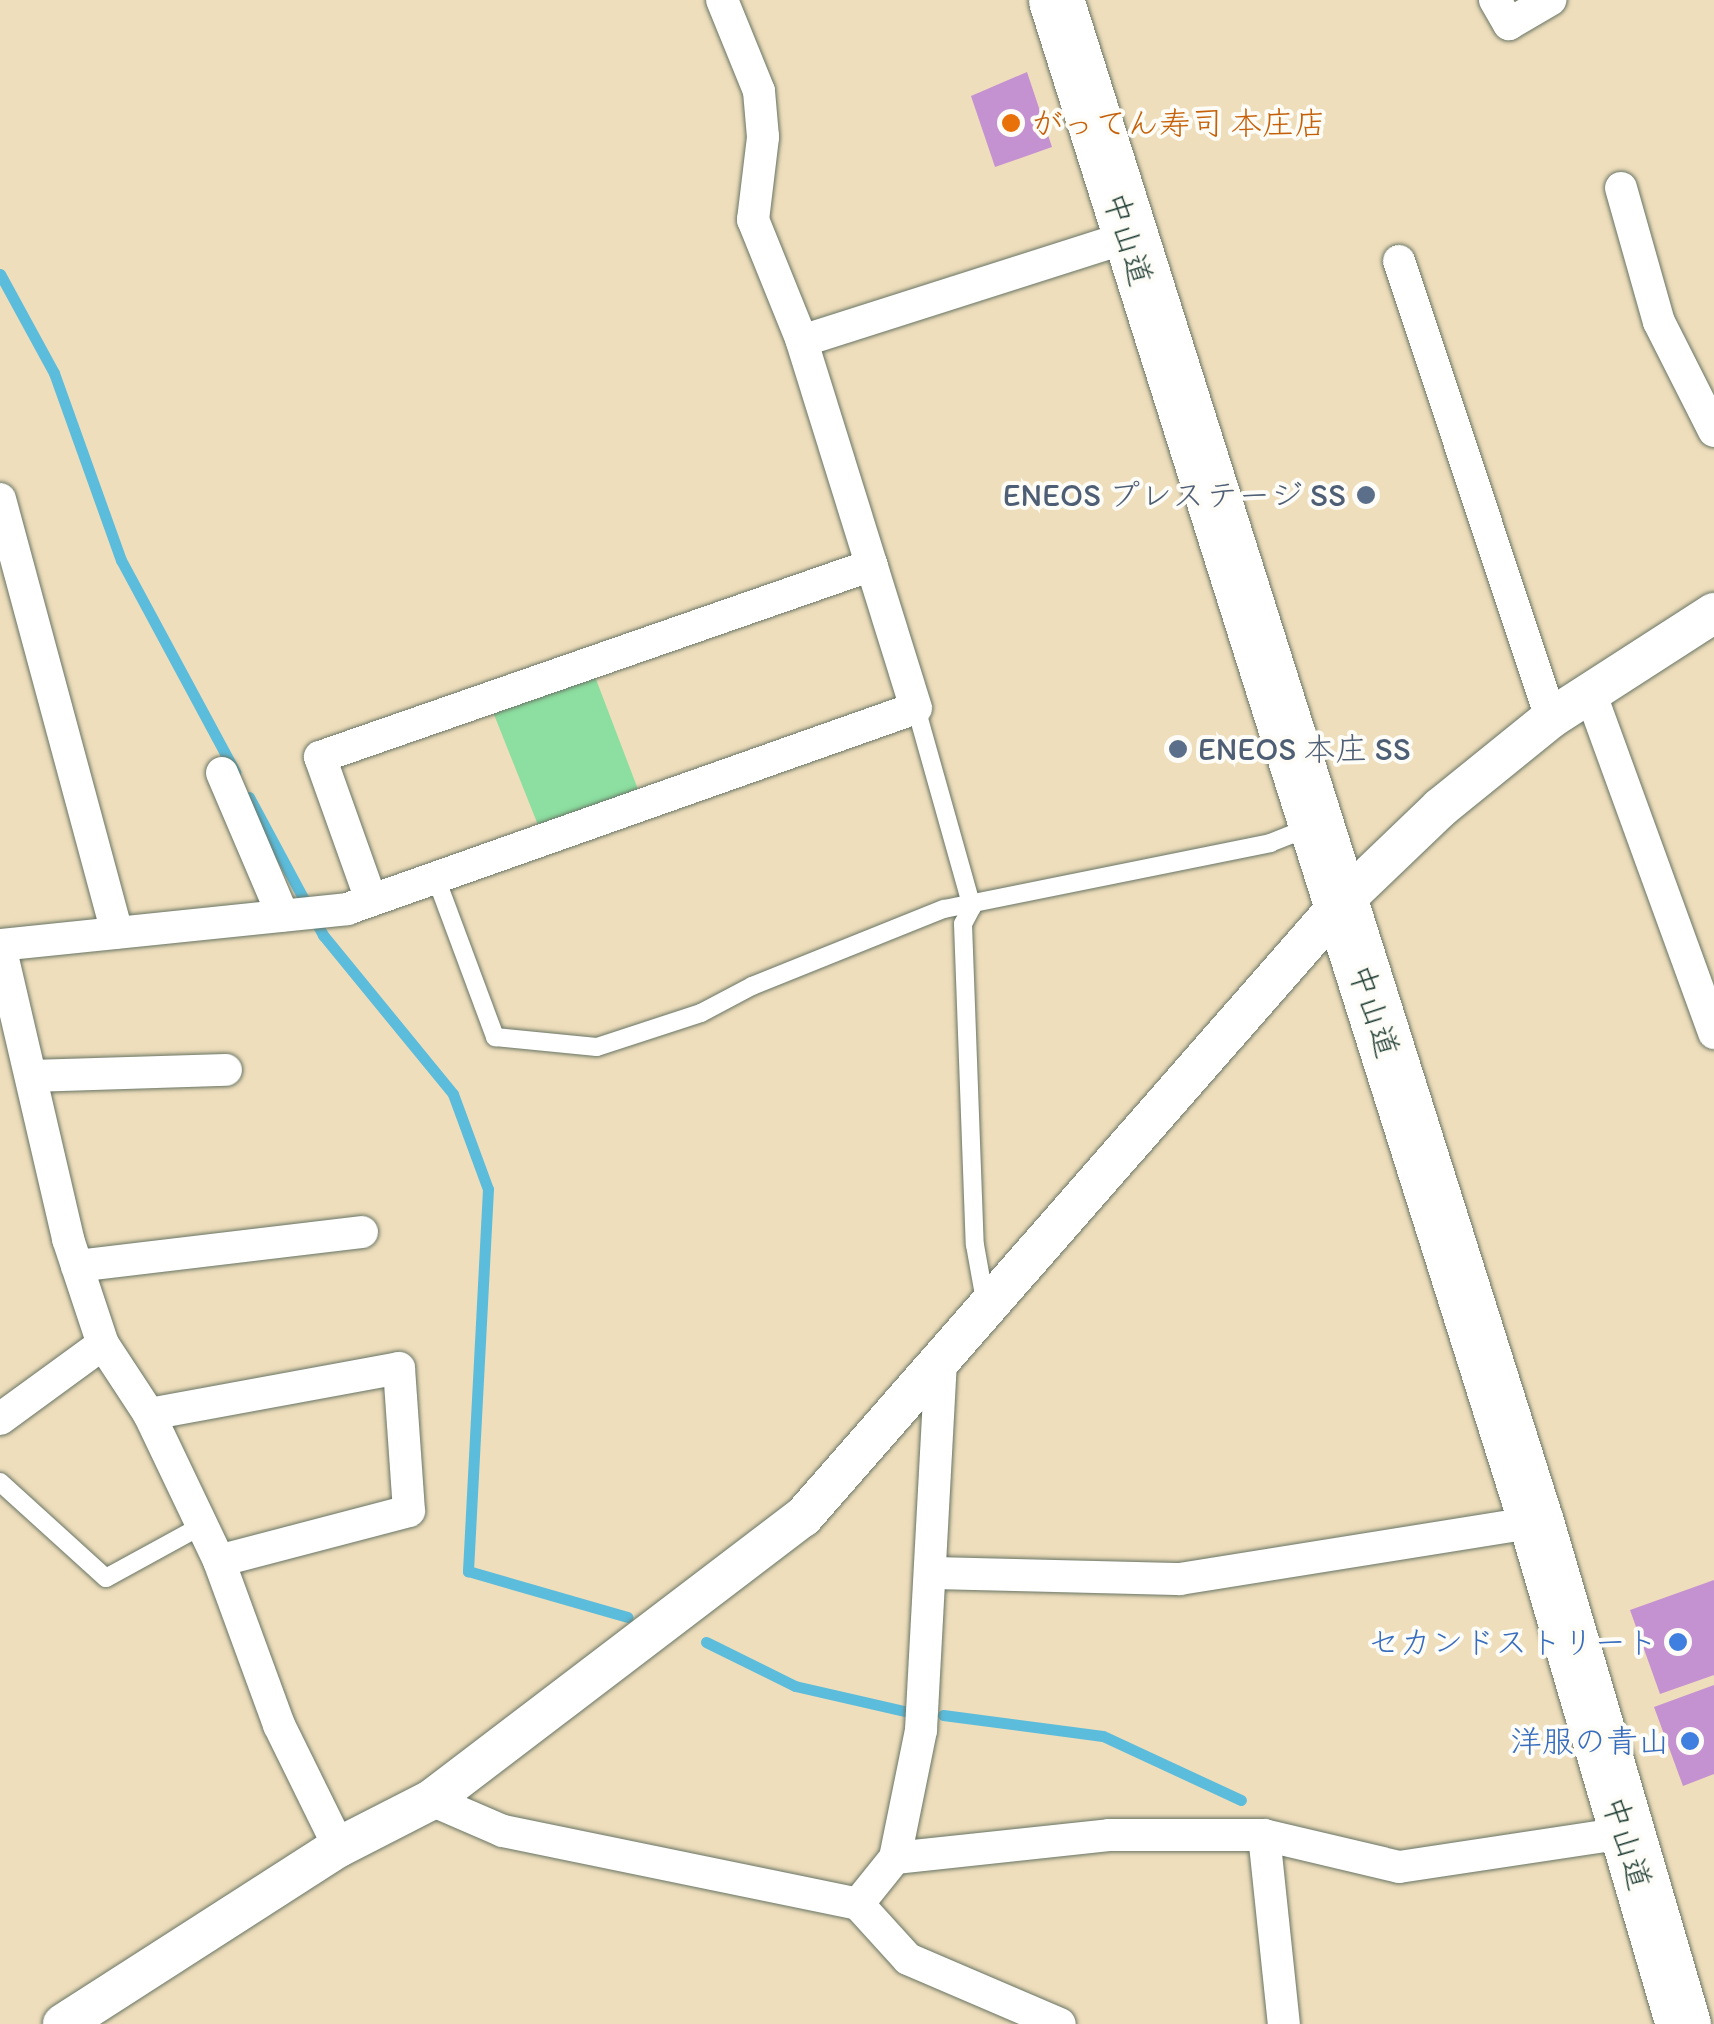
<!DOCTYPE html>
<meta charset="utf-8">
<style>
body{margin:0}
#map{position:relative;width:1714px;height:2024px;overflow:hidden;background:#efdebc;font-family:Itim,"Klee One",sans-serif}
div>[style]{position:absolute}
.green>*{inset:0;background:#8cdfa0}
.stream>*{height:11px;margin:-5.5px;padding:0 5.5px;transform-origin:5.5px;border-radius:5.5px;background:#5cbcdb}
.building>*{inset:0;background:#c592d1}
.roads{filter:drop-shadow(0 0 2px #687564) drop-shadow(0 0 2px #687564)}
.service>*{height:18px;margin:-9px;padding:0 9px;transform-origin:9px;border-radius:9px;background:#fff}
.minor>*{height:32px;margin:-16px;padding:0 16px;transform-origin:16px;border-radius:16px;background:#fff}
.tertiary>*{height:40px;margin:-20px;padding:0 20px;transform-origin:20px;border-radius:20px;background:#fff}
.trunk>*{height:55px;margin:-27.5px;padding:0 27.5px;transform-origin:27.5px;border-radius:27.5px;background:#fff}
.dots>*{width:28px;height:28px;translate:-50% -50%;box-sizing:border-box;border:5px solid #fdfcf7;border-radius:50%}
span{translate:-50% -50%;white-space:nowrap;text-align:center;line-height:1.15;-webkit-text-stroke:8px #fdfcf7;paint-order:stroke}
.food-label{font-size:32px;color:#c56008}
.left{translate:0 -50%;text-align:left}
.street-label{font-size:32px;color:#1f3d34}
.service-label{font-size:32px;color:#4e5e75}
.right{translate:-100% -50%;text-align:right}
.shop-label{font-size:32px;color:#366cbe}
</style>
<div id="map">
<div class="green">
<i style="clip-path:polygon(594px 674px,639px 792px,540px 830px,493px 712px)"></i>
</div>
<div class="stream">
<i style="left:0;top:274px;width:113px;rotate:61.4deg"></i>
<i style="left:54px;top:373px;width:199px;rotate:70.3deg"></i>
<i style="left:121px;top:560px;width:241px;rotate:61.7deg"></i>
<i style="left:249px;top:797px;width:157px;rotate:61.8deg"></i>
<i style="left:323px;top:935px;width:205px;rotate:50.7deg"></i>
<i style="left:453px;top:1094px;width:101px;rotate:69.8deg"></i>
<i style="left:488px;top:1189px;width:383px;rotate:93deg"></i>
<i style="left:468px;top:1571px;width:166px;rotate:16.1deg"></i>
<i style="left:706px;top:1642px;width:99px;rotate:26.3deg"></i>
<i style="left:795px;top:1686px;width:112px;rotate:12.9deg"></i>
<i style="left:943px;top:1715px;width:161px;rotate:7.5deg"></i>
<i style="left:1103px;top:1736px;width:152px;rotate:24.9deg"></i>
</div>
<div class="building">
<i style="clip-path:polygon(1027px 72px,1052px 147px,995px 167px,971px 96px)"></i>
<i style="clip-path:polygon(1714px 1580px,1714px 1675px,1660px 1694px,1630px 1610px)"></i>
<i style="clip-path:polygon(1714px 1685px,1714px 1774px,1683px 1786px,1654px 1707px)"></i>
</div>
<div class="roads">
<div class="service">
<i style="left:916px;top:708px;width:207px;rotate:74.3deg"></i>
<i style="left:972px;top:907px;width:19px;rotate:118deg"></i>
<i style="left:963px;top:924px;width:321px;rotate:87.9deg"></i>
<i style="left:975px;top:1245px;width:62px;rotate:79.8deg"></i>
<i style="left:436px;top:878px;width:170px;rotate:69.6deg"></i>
<i style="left:495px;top:1037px;width:102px;rotate:5.6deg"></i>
<i style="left:597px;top:1047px;width:109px;rotate:-18.1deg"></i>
<i style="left:701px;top:1013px;width:58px;rotate:-27.9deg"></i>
<i style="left:752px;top:986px;width:207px;rotate:-21.9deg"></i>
<i style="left:944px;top:909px;width:333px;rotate:-11.4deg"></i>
<i style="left:1270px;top:843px;width:43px;rotate:-21.8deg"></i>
<i style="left:0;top:1482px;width:143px;rotate:42.2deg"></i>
<i style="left:106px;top:1578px;width:108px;rotate:-28.7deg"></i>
</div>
<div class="minor">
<i style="left:1495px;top:0;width:28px;rotate:60deg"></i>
<i style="left:1509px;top:24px;width:48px;rotate:-30.3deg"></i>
<i style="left:1621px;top:188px;width:139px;rotate:74.2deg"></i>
<i style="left:1659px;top:322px;width:122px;rotate:63.2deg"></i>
<i style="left:1399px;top:261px;width:482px;rotate:71.6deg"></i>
<i style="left:802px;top:341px;width:341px;rotate:-17.7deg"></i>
<i style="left:0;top:499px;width:449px;rotate:74.9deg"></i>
<i style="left:1590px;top:692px;width:363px;rotate:70deg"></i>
<i style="left:222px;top:773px;width:155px;rotate:66.9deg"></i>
<i style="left:371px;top:900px;width:152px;rotate:-109.6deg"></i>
<i style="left:320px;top:757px;width:584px;rotate:-19.18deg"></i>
<i style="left:0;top:945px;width:349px;rotate:-5.9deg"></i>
<i style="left:347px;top:909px;width:603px;rotate:-19.46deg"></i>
<i style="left:916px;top:708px;width:384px;rotate:-107.3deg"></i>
<i style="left:802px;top:341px;width:131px;rotate:-112deg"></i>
<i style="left:753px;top:220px;width:84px;rotate:-83.1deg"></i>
<i style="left:763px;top:137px;width:46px;rotate:-95deg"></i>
<i style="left:759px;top:91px;width:98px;rotate:-112.1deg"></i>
<i style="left:0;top:946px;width:301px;rotate:76.9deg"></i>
<i style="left:68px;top:1239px;width:111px;rotate:71.6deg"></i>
<i style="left:103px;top:1344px;width:84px;rotate:56.7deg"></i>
<i style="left:149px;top:1414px;width:163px;rotate:64.5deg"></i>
<i style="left:219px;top:1561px;width:175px;rotate:69.9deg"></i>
<i style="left:279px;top:1725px;width:136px;rotate:63.8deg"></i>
<i style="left:31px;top:1076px;width:195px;rotate:-1.8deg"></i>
<i style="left:77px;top:1266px;width:287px;rotate:-6.8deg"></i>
<i style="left:149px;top:1414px;width:254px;rotate:-10.4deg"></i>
<i style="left:399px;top:1368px;width:143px;rotate:86deg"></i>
<i style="left:409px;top:1511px;width:196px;rotate:165.3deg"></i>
<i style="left:0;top:1419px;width:127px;rotate:-36.1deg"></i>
<i style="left:930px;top:1573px;width:250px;rotate:1.4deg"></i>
<i style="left:1180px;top:1579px;width:361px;rotate:-9.1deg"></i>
<i style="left:431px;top:1800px;width:78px;rotate:23.3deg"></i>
<i style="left:503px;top:1831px;width:362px;rotate:11.6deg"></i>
<i style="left:858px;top:1904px;width:74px;rotate:47.7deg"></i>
<i style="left:908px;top:1959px;width:165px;rotate:23.2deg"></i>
<i style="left:1264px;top:1835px;width:190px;rotate:84deg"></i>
<i style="left:895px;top:1858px;width:215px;rotate:-6.1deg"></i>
<i style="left:1109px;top:1835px;width:155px"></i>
<i style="left:1264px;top:1835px;width:139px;rotate:13.3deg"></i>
<i style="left:1399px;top:1867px;width:227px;rotate:-8.6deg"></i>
<i style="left:858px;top:1904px;width:59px;rotate:-51.2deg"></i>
<i style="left:895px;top:1858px;width:131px;rotate:-78.5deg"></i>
<i style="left:921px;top:1730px;width:366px;rotate:-86.9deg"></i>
</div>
<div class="tertiary">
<i style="left:63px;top:2024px;width:328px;rotate:-32.7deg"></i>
<i style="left:339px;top:1847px;width:103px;rotate:-27.1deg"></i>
<i style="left:431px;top:1800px;width:467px;rotate:-37.3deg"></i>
<i style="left:803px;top:1517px;width:815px;rotate:-48.78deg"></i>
<i style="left:1340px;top:904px;width:139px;rotate:-43.8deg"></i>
<i style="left:1440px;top:808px;width:143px;rotate:-39deg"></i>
<i style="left:1551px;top:718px;width:194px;rotate:-32.8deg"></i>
</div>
<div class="trunk">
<i style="left:1056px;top:0;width:1596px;rotate:72.5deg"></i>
<i style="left:1536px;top:1522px;width:523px;rotate:73.68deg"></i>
</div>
</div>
<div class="dots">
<i style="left:1011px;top:123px;background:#e8710a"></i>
<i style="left:1366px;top:495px;background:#5c6f8a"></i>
<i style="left:1178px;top:749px;background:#5c6f8a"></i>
<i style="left:1678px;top:1642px;background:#3f7fe0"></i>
<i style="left:1690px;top:1741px;background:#3f7fe0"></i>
</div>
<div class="food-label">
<span class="left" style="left:1031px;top:123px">がってん寿司 本庄店</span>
</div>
<div class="street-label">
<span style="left:1128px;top:239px;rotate:73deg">中山道</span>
<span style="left:1374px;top:1011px;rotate:72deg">中山道</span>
<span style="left:1627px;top:1843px;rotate:73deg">中山道</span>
</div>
<div class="service-label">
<span class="right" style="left:1346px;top:495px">ENEOS プレステージ SS</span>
<span class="left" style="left:1198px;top:749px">ENEOS 本庄 SS</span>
</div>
<div class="shop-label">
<span class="right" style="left:1658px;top:1642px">セカンドストリート</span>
<span class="right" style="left:1670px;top:1741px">洋服の青山</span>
</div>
</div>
